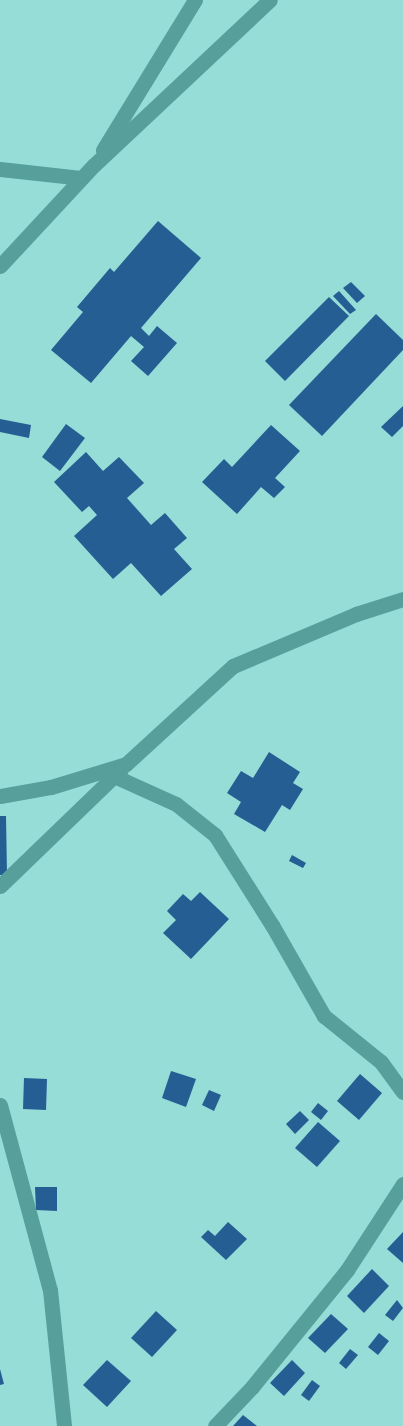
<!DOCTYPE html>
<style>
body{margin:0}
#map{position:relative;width:403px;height:1426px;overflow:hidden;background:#96dcd7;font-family:Helvetica,sans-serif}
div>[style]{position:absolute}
.building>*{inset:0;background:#255e93}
.minor>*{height:15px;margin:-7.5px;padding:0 7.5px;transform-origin:7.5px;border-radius:7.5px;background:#569f9a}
span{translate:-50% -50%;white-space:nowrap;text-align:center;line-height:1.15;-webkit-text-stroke:5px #a3eae4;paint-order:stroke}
</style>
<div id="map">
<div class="building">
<i style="clip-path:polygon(158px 221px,201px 258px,141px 328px,149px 336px,157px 326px,177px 343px,148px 376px,131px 361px,144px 347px,131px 336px,91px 383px,51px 350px,83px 312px,77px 307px,110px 268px,114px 272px)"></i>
<i style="clip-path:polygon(351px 282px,365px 296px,357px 303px,343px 288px)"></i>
<i style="clip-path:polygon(339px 291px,356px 310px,350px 314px,333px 296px)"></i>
<i style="clip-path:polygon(329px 297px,349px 316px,285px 381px,265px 361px)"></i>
<i style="clip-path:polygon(376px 314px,403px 340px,403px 350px,322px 436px,289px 405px)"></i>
<i style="clip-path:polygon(403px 406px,403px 426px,392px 437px,381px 427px)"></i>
<i style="clip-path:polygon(0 419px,31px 425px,29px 438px,0 432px)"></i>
<i style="clip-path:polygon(66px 424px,85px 438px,60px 471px,42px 457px)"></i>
<i style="clip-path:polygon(271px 425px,300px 451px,275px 478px,285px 487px,274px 498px,261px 487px,237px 514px,202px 482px,224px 459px,232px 467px)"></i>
<i style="clip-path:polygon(86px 452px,103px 471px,119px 457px,144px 483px,127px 498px,151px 525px,165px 513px,187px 538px,174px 549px,192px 569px,161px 596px,131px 563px,113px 579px,74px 536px,97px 515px,89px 506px,82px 512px,54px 482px)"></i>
<i style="clip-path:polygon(269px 752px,300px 772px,293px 783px,303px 789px,290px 810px,282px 805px,265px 832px,234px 814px,241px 802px,227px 793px,241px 771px,253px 778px)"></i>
<i style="clip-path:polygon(0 816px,6px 816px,7px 875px,0 875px)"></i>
<i style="clip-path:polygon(292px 855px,306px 863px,303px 868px,289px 861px)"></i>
<i style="clip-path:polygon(200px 892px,229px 919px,191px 959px,163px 933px,176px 920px,167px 911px,183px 894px,191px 901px)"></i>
<i style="clip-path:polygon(171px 1071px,196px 1079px,186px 1107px,162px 1098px)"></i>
<i style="clip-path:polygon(360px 1074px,382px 1093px,359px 1120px,337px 1101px)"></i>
<i style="clip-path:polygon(24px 1078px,47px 1079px,46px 1110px,23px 1109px)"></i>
<i style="clip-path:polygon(209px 1090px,221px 1095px,214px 1111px,202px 1105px)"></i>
<i style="clip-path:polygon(318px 1103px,328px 1111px,321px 1120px,311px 1112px)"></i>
<i style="clip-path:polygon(300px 1111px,309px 1120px,295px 1134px,286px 1124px)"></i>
<i style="clip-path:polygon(318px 1122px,340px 1141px,317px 1167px,295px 1148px)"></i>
<i style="clip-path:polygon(35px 1187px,57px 1187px,57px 1211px,36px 1210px)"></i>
<i style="clip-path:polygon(228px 1222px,247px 1239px,226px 1260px,201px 1237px,208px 1230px,215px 1236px)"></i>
<i style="clip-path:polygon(403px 1232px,403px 1263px,387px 1249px)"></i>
<i style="clip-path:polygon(372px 1269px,389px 1286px,364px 1313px,347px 1296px)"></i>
<i style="clip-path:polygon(397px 1300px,403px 1308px,393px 1321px,385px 1315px)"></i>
<i style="clip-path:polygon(156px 1311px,177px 1330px,152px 1357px,131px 1338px)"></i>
<i style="clip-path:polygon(331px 1314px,348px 1329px,325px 1353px,308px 1338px)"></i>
<i style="clip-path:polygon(379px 1333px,389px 1341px,378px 1355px,368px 1347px)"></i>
<i style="clip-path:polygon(350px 1349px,358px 1355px,346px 1369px,339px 1363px)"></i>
<i style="clip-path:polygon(107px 1360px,131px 1381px,107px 1407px,83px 1385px)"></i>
<i style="clip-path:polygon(292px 1360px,305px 1373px,284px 1396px,270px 1383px)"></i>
<i style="clip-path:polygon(0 1369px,4px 1384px,0 1385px)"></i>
<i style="clip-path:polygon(312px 1380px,320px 1386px,309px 1401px,301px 1395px)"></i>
<i style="clip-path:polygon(243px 1415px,257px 1426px,233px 1426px)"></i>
</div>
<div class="minor">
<i style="left:103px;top:150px;width:176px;rotate:-58.5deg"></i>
<i style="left:0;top:169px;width:81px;rotate:6.3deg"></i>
<i style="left:0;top:266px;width:138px;rotate:-47.1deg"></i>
<i style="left:94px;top:165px;width:241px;rotate:-43.2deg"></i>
<i style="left:114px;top:776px;width:68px;rotate:24.3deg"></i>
<i style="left:176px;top:804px;width:50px;rotate:38.5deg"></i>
<i style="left:215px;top:835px;width:107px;rotate:57.7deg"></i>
<i style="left:272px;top:925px;width:105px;rotate:60.3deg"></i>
<i style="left:324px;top:1016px;width:73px;rotate:38.9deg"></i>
<i style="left:381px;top:1062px;width:37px;rotate:54deg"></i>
<i style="left:0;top:796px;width:52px;rotate:-10deg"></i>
<i style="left:51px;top:787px;width:78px;rotate:-17deg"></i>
<i style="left:126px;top:764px;width:145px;rotate:-42.5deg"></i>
<i style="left:233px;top:666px;width:134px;rotate:-22.9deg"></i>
<i style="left:356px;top:614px;width:49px;rotate:-17.7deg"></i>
<i style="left:0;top:886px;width:168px;rotate:-44deg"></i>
<i style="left:0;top:1105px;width:192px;rotate:74.9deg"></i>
<i style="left:50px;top:1290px;width:137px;rotate:84.1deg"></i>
<i style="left:215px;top:1426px;width:54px;rotate:-46.5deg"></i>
<i style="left:252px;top:1387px;width:151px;rotate:-50.9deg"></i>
<i style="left:347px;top:1270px;width:103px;rotate:-56.9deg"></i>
</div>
</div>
